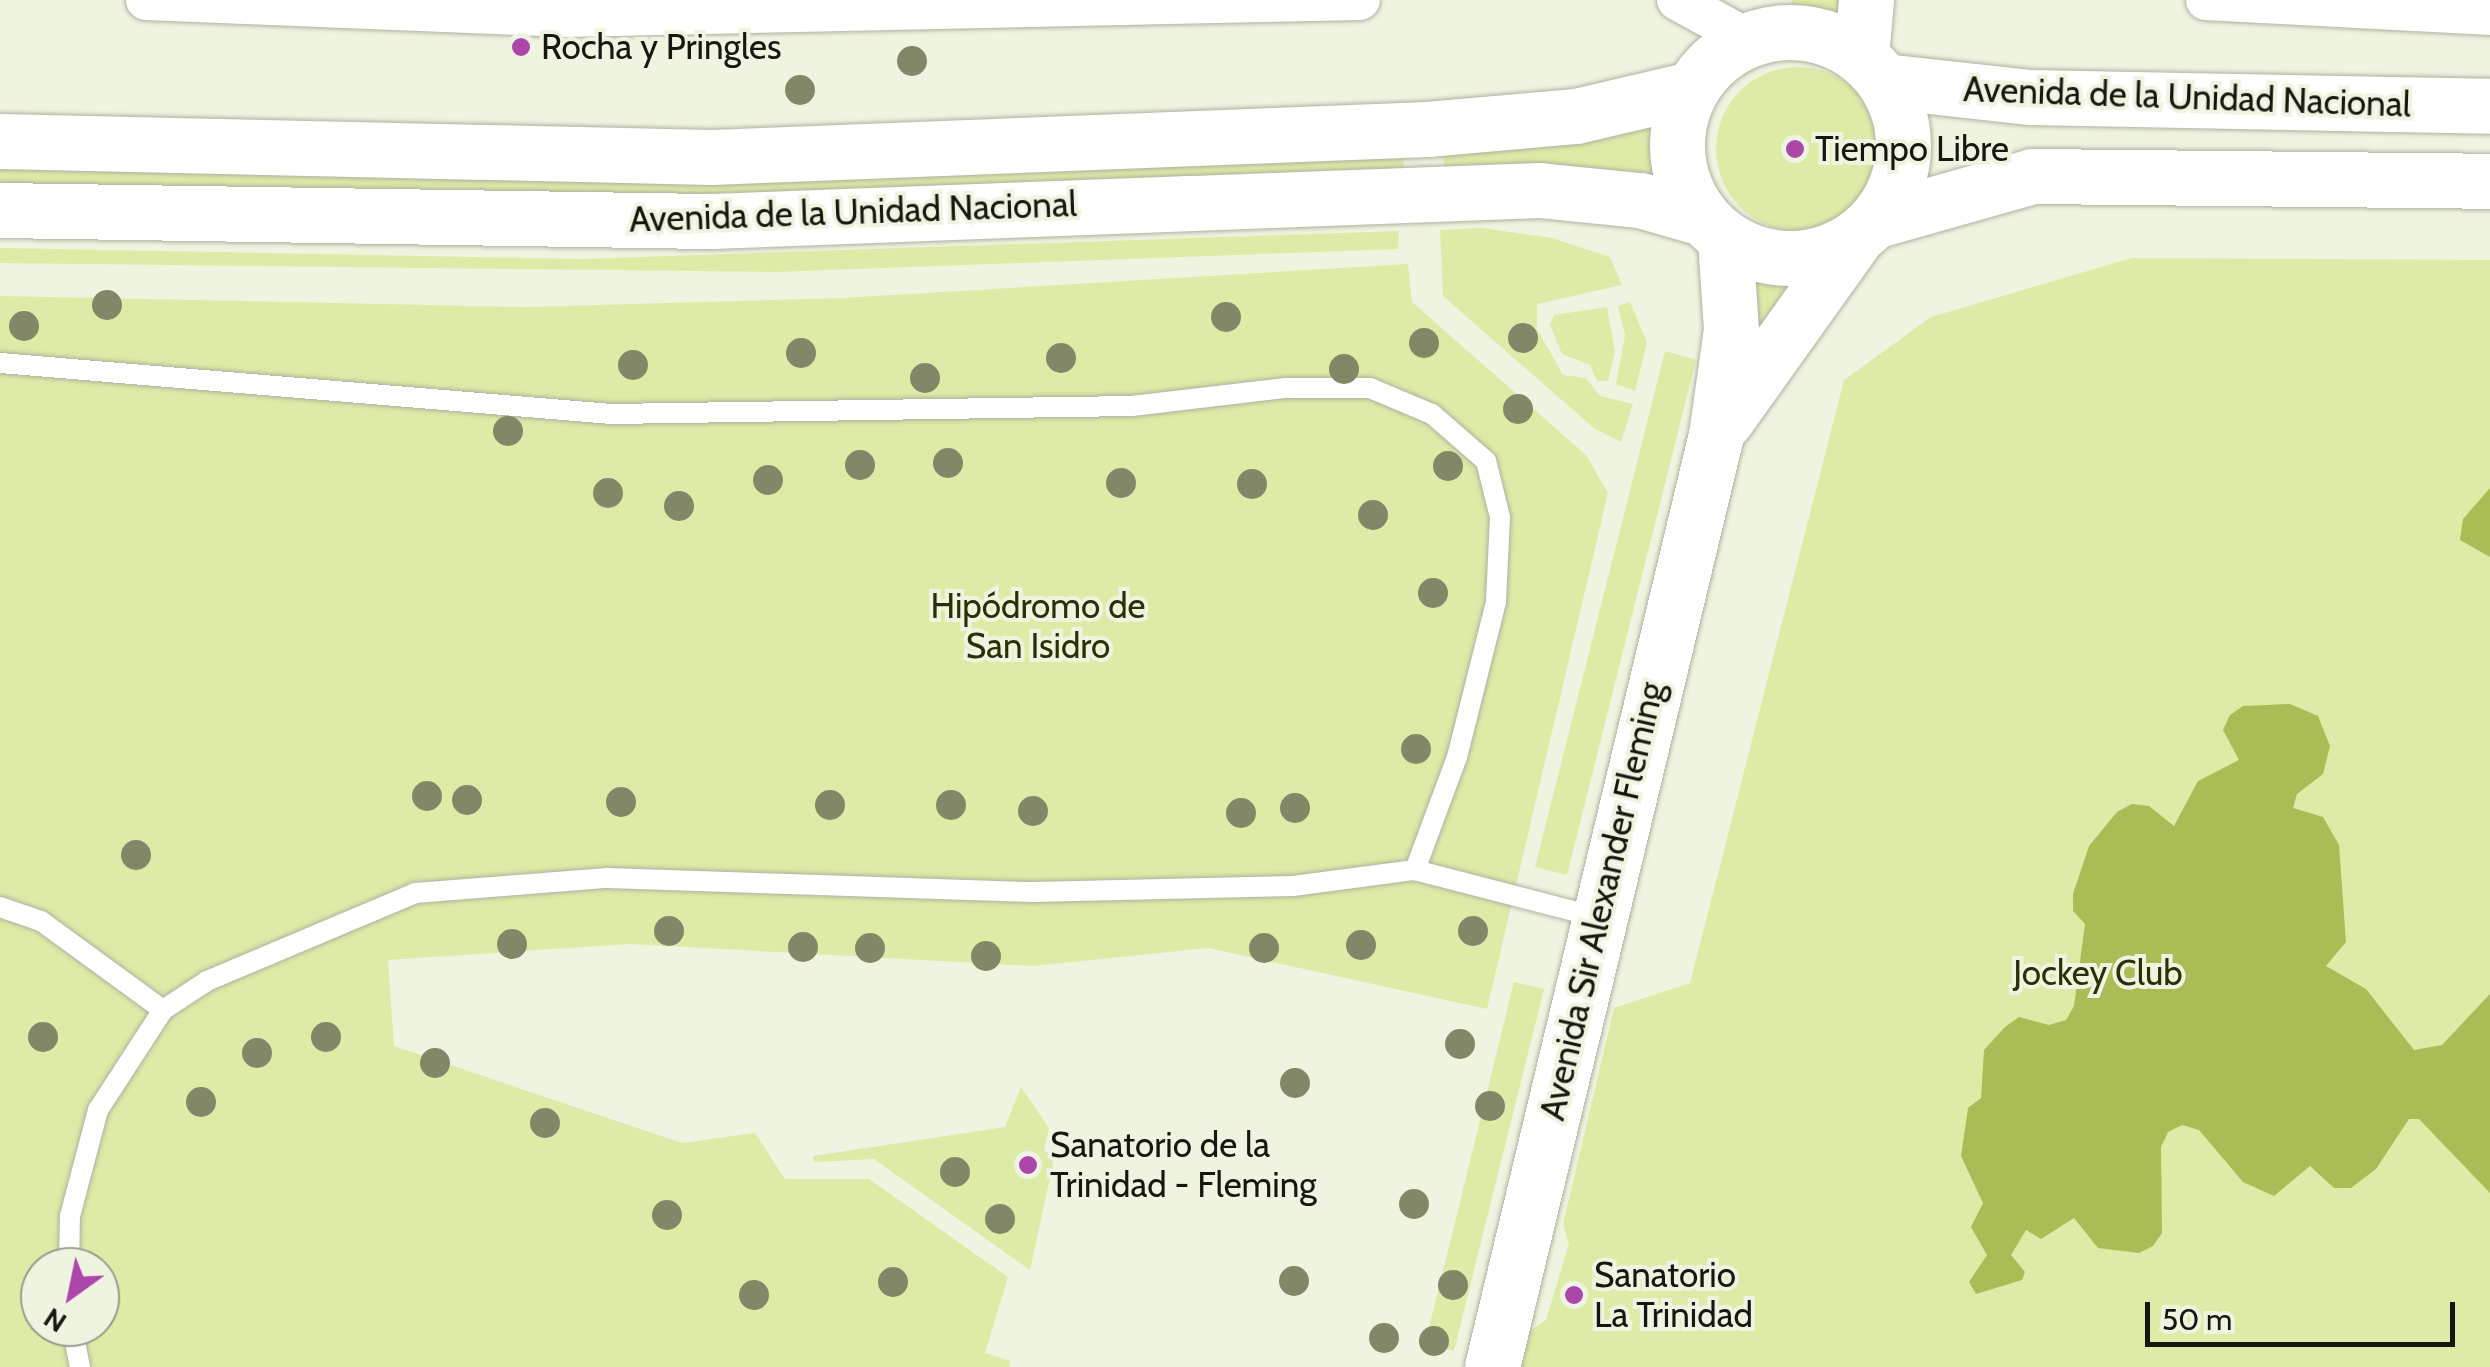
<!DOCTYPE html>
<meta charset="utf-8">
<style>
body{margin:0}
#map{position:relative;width:2490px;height:1367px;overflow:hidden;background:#eff4e1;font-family:Cabin,sans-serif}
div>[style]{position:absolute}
.green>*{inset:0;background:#dceba6}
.round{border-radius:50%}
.forest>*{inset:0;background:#aabc56}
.roads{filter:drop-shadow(0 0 2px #adb19f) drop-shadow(0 0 2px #adb19f)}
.service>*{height:20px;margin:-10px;padding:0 10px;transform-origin:10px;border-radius:10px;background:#fff}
.minor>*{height:40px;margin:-20px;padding:0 20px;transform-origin:20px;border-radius:20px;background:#fff}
.secondary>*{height:55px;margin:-27.5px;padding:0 27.5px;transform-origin:27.5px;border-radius:27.5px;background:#fff}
.secondary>.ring{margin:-27.5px;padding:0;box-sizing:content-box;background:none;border:55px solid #fff;border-radius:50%}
.trees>*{width:30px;height:30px;margin:-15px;border-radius:50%;background:#828867}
.dots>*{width:28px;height:28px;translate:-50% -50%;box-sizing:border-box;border:5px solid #eff4e1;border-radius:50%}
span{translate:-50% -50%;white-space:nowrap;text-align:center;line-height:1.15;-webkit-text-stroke:8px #eff4e1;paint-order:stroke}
.poi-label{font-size:35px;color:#151710}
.left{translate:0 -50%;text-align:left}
.street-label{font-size:35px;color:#151710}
.park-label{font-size:35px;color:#293004}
.north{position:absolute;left:20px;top:1247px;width:100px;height:100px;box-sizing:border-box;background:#eff4e1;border:2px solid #989c8d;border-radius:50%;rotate:213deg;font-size:28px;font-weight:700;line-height:40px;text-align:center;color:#151710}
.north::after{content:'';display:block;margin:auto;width:35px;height:45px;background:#ac46ab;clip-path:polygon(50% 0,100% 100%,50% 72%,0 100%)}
.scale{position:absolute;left:2145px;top:1302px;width:310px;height:45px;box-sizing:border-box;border:5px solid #151710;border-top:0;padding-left:12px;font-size:30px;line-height:35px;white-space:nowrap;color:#151710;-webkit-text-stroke:8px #eff4e1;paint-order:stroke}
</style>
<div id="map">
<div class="green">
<i style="clip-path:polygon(1792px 0,1847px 0,1838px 17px,1791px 9px)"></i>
<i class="round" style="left:1716px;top:67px;width:164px;height:164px"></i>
<i style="clip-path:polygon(1662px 105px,1664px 193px,1444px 169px,1443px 143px)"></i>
<i style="clip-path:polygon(1404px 142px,1403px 173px,738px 199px,0 190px,0 161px)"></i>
<i style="clip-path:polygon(1482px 228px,1552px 238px,1610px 257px,1622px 285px,1537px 304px,1537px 329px,1563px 375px,1586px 378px,1600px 396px,1633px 404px,1621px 442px,1595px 429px,1443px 296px,1440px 230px)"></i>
<i style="clip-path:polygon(1399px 231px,1398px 249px,776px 272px,0 263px,0 248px,582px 259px)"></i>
<i style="clip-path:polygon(2132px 258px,2490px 260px,2490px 1367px,1521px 1367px,1530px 1331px,1546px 1320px,1569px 1244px,1563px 1224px,1614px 1008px,1690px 983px,1844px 380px,1931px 317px)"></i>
<i style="clip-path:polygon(evenodd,1408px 264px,1412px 302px,1586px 455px,1608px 493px,1487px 1009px,1208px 948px,1033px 966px,630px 944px,388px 960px,394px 1046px,682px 1143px,755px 1133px,785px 1179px,869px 1179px,1008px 1277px,985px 1353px,1010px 1361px,1009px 1367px,0 1367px,0 296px,526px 307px,842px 298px,1408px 264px,40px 1267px,100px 1267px,100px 1327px,40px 1327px,40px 1267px)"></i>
<i style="clip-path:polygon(1738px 267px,1808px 274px,1741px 369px)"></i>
<i style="clip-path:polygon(1630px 302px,1647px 342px,1635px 391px,1616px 384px,1625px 335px,1618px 306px)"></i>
<i style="clip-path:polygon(1607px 307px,1615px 352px,1608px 381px,1597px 381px,1590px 365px,1562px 354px,1550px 325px,1554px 315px)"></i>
<i style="clip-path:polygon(1665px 351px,1696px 360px,1567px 875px,1535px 867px)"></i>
<i style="clip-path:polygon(1514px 982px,1544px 989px,1454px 1351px,1425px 1344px)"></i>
<i style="clip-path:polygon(1021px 1087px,1049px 1128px,1044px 1151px,1055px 1155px,1030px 1270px,874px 1159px,814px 1162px,813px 1156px,1005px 1127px)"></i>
</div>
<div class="forest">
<i style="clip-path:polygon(2490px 488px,2490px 557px,2460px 540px,2463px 519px)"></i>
<i style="clip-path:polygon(2290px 704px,2318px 716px,2330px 746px,2323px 774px,2297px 794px,2293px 808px,2323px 817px,2339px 845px,2346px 942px,2326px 966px,2366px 989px,2414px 1050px,2442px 1045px,2490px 994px,2490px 1193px,2419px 1119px,2409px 1119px,2376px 1169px,2351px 1188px,2334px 1188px,2310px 1166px,2274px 1196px,2243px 1182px,2199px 1130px,2182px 1125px,2168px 1132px,2161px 1147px,2162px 1233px,2153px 1246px,2139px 1253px,2098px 1248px,2074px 1218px,2041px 1239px,2026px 1230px,2011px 1255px,2025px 1272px,2022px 1280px,1976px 1294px,1969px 1282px,1987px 1255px,1971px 1227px,1983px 1203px,1961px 1156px,1968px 1108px,1981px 1098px,1984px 1050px,2005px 1027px,2019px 1017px,2049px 1025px,2066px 1020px,2074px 1006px,2085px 924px,2073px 911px,2073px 894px,2089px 846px,2117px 812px,2132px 804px,2149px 806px,2174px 826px,2198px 781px,2239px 760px,2223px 730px,2230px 715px,2243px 706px)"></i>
</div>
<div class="roads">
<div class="service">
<i style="left:0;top:363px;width:613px;rotate:4.77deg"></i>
<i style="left:611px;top:414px;width:521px;rotate:-0.88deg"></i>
<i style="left:1132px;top:406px;width:155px;rotate:-6.7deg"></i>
<i style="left:1286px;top:388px;width:84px"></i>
<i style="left:1370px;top:388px;width:67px;rotate:22.8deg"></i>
<i style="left:1432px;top:414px;width:72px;rotate:41deg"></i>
<i style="left:1486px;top:461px;width:58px;rotate:76deg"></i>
<i style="left:1500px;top:517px;width:85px;rotate:92.7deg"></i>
<i style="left:1496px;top:602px;width:160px;rotate:104.1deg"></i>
<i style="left:1457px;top:757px;width:121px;rotate:110.4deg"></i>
<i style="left:0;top:907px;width:43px;rotate:18.9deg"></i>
<i style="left:41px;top:921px;width:151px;rotate:36.1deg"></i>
<i style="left:69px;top:1267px;width:51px;rotate:-88.9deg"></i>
<i style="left:70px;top:1216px;width:110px;rotate:-75.2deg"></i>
<i style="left:98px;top:1110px;width:119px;rotate:-57deg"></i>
<i style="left:163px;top:1010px;width:53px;rotate:-33.4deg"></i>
<i style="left:207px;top:981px;width:226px;rotate:-22.9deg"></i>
<i style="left:415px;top:893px;width:193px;rotate:-4.5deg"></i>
<i style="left:607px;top:878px;width:426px;rotate:1.9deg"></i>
<i style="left:1033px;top:892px;width:260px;rotate:-1.3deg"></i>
<i style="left:1293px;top:886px;width:123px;rotate:-7.5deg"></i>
<i style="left:1415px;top:870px;width:188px;rotate:14.5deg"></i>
<i style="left:72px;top:1327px;width:41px;rotate:78.7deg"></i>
</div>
<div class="minor">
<i style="left:146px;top:0;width:417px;rotate:2.3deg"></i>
<i style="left:563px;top:17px;width:797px;rotate:-1.22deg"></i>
<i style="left:1677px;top:0;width:81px;rotate:28.8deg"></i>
<i style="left:2206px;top:0;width:284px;rotate:3deg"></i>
</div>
<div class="secondary">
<i class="ring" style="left:1677px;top:32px;width:171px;height:171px"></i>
<i style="left:1861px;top:56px;width:56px;rotate:-84.9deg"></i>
<i style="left:1884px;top:81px;width:147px;rotate:6.3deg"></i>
<i style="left:2030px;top:97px;width:460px;rotate:1.1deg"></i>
<i style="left:0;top:141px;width:711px;rotate:1.29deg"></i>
<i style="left:711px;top:157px;width:717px;rotate:-2.24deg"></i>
<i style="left:1427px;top:129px;width:150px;rotate:-5deg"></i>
<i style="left:1576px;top:116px;width:118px;rotate:-13.2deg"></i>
<i style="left:0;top:210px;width:712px;rotate:0.89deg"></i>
<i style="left:712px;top:221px;width:828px;rotate:-2.15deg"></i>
<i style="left:1539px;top:190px;width:101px;rotate:5.7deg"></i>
<i style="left:1640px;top:200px;width:65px;rotate:16.2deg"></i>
<i style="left:1877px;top:220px;width:161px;rotate:-15.8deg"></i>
<i style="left:2032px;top:176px;width:458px;rotate:0.6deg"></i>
<i style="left:1726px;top:420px;width:222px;rotate:-54.5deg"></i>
<i style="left:1492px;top:1367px;width:959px;rotate:-76.49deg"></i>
<i style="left:1716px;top:435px;width:106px;rotate:-81.9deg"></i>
<i style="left:1731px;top:330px;width:90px;rotate:-93.8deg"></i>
</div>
</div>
<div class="trees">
<i style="left:912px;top:61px"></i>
<i style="left:800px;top:90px"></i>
<i style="left:107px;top:305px"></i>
<i style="left:1226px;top:317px"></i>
<i style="left:24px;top:326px"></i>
<i style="left:1523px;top:338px"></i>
<i style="left:1424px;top:343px"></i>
<i style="left:801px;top:353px"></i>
<i style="left:1061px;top:358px"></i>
<i style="left:633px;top:365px"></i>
<i style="left:1344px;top:369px"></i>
<i style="left:925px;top:378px"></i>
<i style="left:1518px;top:409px"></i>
<i style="left:508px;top:431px"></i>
<i style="left:948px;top:463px"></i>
<i style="left:860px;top:465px"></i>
<i style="left:1448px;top:466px"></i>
<i style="left:768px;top:480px"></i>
<i style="left:1121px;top:483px"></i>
<i style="left:1252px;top:484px"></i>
<i style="left:608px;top:493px"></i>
<i style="left:679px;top:506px"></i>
<i style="left:1373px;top:515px"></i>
<i style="left:1433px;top:593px"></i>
<i style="left:1416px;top:749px"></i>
<i style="left:427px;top:796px"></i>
<i style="left:467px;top:800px"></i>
<i style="left:621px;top:802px"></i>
<i style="left:830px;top:805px"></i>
<i style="left:951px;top:805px"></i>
<i style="left:1295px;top:808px"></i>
<i style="left:1033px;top:811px"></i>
<i style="left:1241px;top:813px"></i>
<i style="left:136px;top:855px"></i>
<i style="left:669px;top:931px"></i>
<i style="left:1473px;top:931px"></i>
<i style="left:512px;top:944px"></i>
<i style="left:1361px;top:945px"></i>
<i style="left:803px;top:947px"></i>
<i style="left:870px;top:948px"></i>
<i style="left:1264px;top:948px"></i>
<i style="left:986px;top:956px"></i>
<i style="left:43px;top:1037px"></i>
<i style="left:326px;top:1037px"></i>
<i style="left:1460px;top:1044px"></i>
<i style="left:257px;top:1053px"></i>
<i style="left:435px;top:1063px"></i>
<i style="left:1295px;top:1083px"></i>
<i style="left:201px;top:1102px"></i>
<i style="left:1490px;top:1106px"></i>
<i style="left:545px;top:1123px"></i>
<i style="left:955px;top:1172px"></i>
<i style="left:1414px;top:1204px"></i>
<i style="left:667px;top:1215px"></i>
<i style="left:1000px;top:1219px"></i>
<i style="left:1294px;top:1281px"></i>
<i style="left:893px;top:1282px"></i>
<i style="left:1453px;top:1285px"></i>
<i style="left:754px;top:1295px"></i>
<i style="left:1384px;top:1338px"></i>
<i style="left:1434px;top:1341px"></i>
</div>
<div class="dots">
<i style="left:521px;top:47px;background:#ac46ab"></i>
<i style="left:1795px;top:149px;background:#ac46ab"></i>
<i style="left:1028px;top:1165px;background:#ac46ab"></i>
<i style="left:1574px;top:1295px;background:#ac46ab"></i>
</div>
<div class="poi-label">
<span class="left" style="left:541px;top:47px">Rocha y Pringles</span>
<span class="left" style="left:1815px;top:149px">Tiempo Libre</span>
<span class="left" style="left:1050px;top:1165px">Sanatorio de la<br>Trinidad - Fleming</span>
<span class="left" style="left:1594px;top:1295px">Sanatorio<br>La Trinidad</span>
</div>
<div class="street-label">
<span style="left:2187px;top:97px;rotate:2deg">Avenida de la Unidad Nacional</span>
<span style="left:853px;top:212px;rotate:-2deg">Avenida de la Unidad Nacional</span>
<span style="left:1602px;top:901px;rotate:-77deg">Avenida Sir Alexander Fleming</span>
</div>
<div class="park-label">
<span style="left:1038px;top:626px">Hipódromo de<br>San Isidro</span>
<span style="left:2098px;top:973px">Jockey Club</span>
</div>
<div class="north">N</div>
<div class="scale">50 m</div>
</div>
